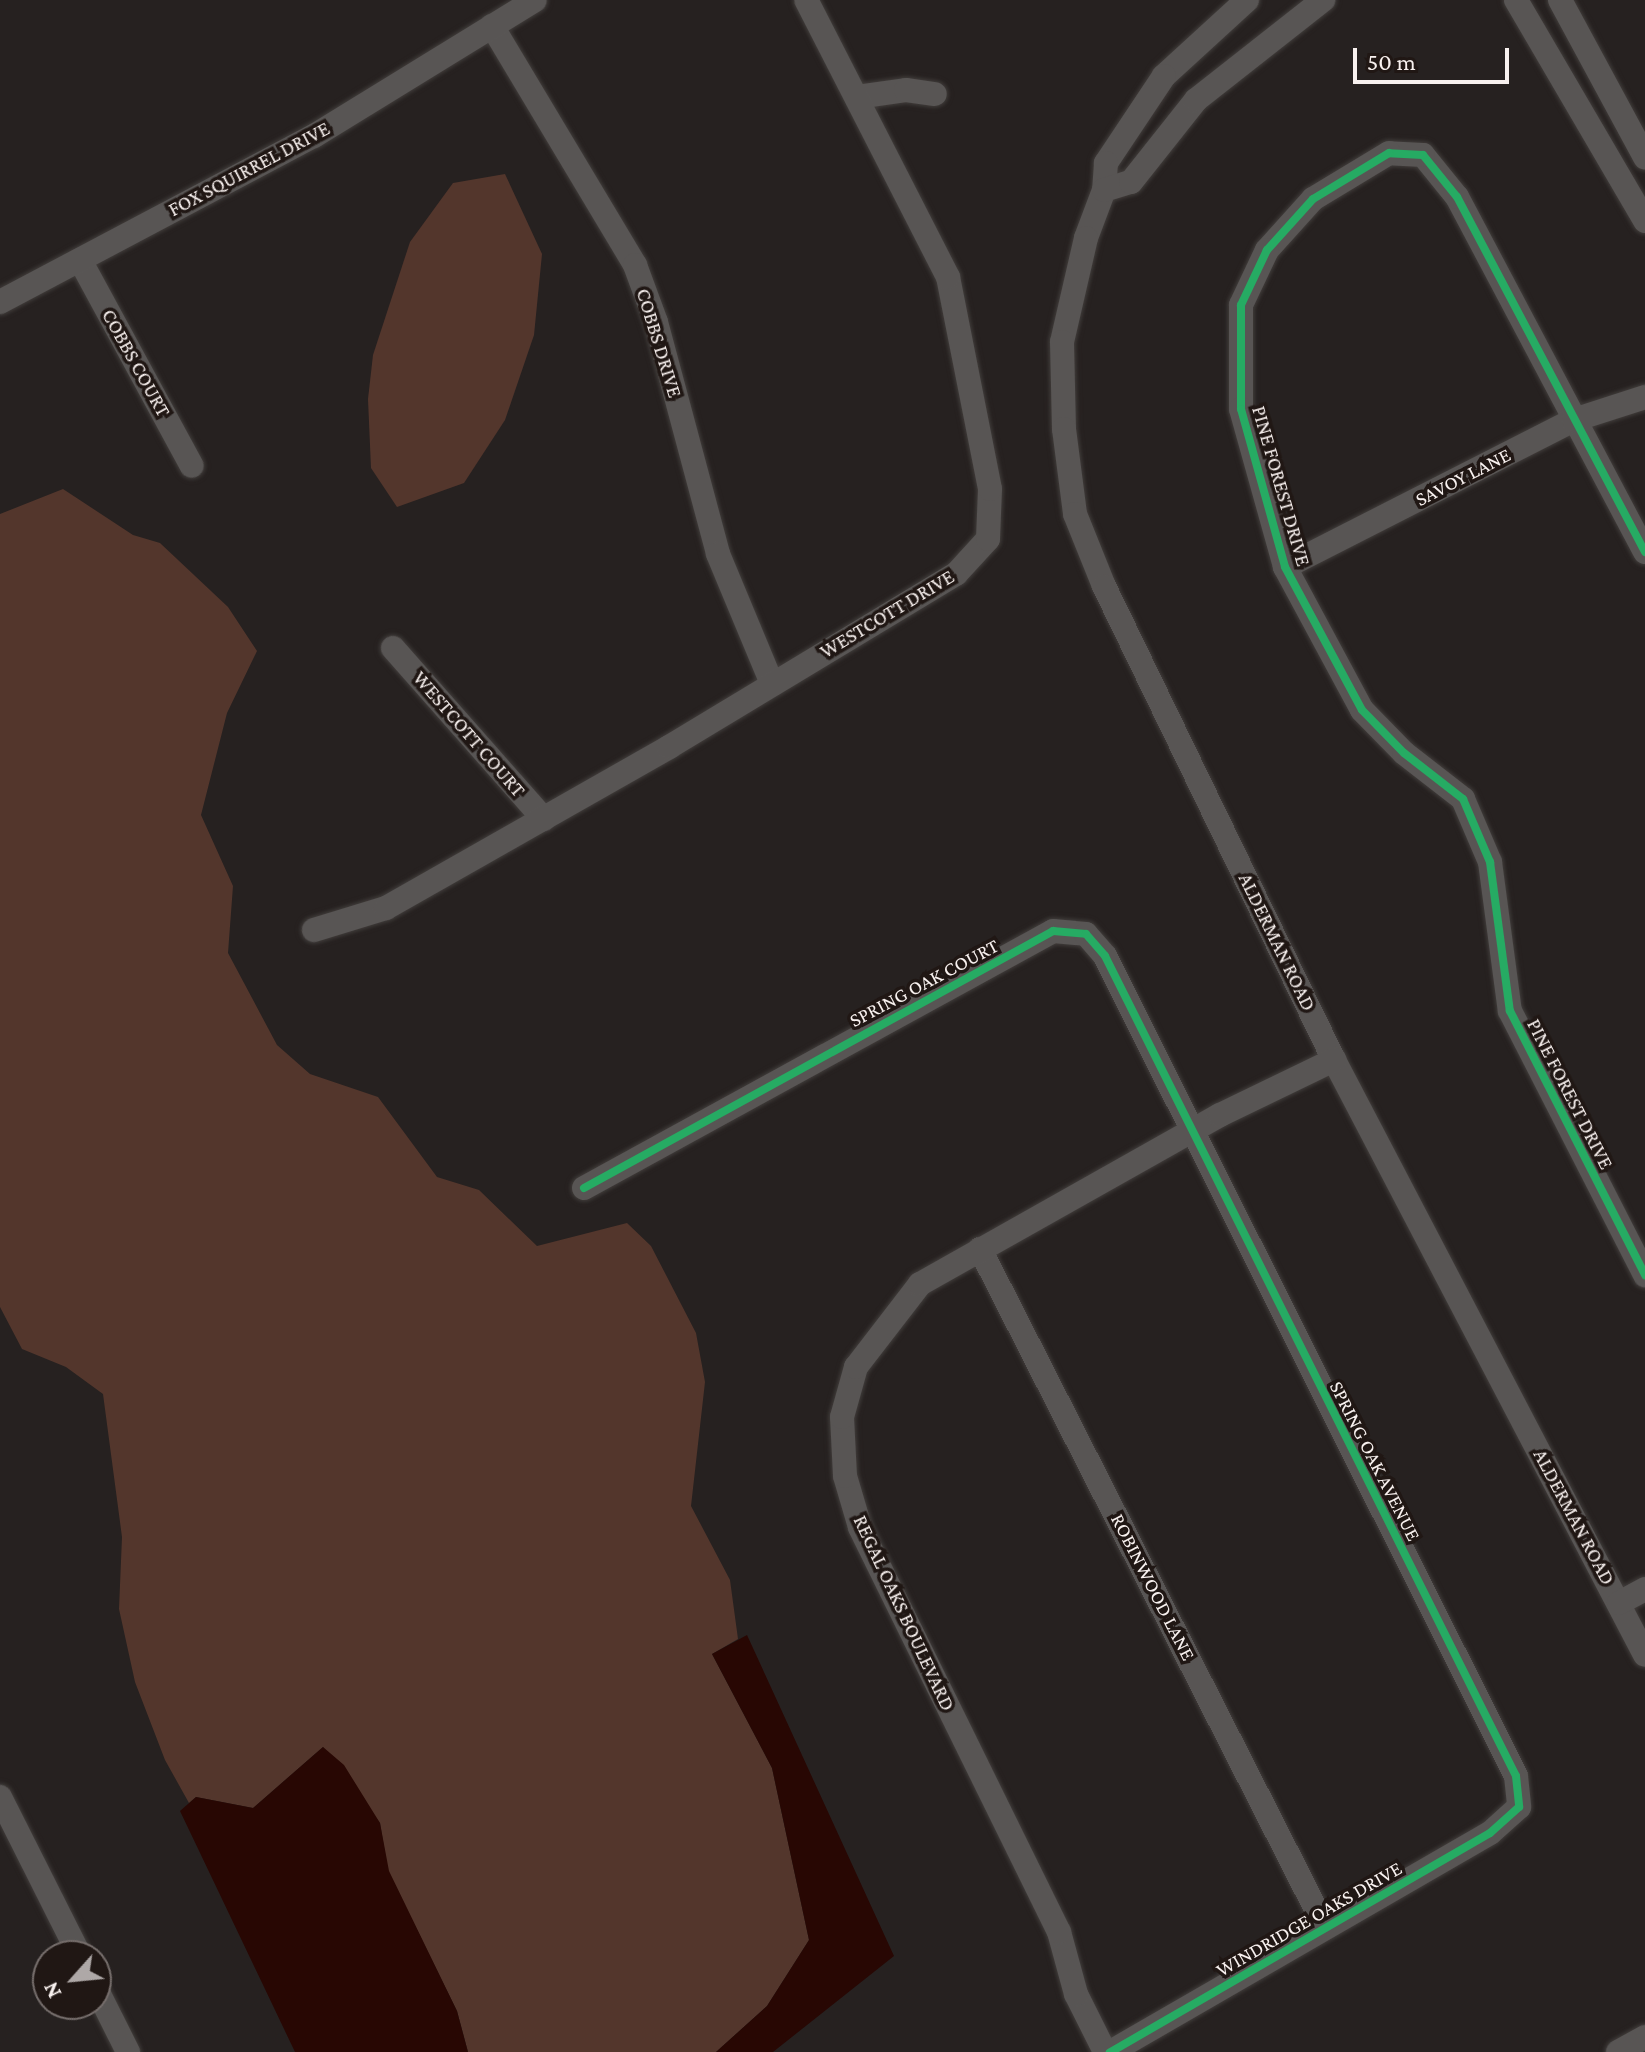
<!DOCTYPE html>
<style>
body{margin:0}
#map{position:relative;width:1645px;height:2052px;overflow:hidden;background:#262120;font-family:"Crimson Pro",serif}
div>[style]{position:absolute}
.green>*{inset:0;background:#53362c}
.water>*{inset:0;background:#280703}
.roads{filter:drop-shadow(0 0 2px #413d3b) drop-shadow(0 0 2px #413d3b)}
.minor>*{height:24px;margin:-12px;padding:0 12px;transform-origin:12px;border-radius:12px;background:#585554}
.cycleway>*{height:8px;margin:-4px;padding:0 4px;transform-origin:4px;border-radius:4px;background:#26ab63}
span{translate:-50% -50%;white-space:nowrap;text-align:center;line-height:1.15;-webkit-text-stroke:7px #201714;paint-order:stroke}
.street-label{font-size:20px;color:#f8f1ef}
.north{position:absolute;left:32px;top:1940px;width:80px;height:80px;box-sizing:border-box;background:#201714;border:2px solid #766e6c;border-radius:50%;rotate:243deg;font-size:22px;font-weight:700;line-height:32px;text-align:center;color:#f8f1ef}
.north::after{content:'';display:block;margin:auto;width:28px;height:36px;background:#aea8a7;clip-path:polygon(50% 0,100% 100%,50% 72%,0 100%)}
.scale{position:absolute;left:1353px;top:48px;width:156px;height:36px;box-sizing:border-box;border:4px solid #f8f1ef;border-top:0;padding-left:10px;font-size:24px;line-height:28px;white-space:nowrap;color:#f8f1ef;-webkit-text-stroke:6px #201714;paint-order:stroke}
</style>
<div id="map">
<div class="green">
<i style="clip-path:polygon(505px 174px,542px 254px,534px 335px,505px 420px,464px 483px,397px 507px,371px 468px,368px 399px,373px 355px,410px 242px,453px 183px)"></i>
<i style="clip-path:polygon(63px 489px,133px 535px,160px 543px,228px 607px,257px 651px,227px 713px,201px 815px,233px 886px,228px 953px,277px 1045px,310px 1074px,378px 1097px,437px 1177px,479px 1190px,537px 1246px,627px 1223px,651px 1246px,696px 1333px,705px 1382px,691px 1506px,730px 1580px,738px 1639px,712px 1654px,772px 1768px,809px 1940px,767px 2006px,716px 2052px,468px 2052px,457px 2011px,388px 1871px,380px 1823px,323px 1747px,253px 1808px,196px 1797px,189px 1803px,165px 1760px,135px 1682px,119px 1609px,122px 1537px,103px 1394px,66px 1367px,22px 1349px,0 1307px,0 514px)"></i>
</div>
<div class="water">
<i style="clip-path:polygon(747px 1635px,894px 1956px,773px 2052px,716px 2052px,767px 2006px,809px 1940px,772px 1768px,712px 1654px)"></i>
<i style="clip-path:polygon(323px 1747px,344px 1765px,380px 1823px,389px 1871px,457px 2011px,468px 2052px,295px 2052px,180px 1811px,196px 1797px,253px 1808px)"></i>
</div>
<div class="roads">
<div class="minor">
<i style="left:1247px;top:0;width:113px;rotate:137.5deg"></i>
<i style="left:1164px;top:76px;width:105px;rotate:123.7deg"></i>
<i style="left:1106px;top:163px;width:27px;rotate:94deg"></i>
<i style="left:1104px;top:190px;width:51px;rotate:110.6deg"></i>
<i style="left:1086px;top:238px;width:107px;rotate:103deg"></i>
<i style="left:1062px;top:342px;width:87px;rotate:88.7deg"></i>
<i style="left:1064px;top:429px;width:86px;rotate:82.6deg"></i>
<i style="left:1075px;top:514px;width:78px;rotate:68.1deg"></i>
<i style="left:1104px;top:586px;width:527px;rotate:64.12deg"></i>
<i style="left:1334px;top:1060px;width:671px;rotate:62.4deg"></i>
<i style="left:1516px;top:0;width:256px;rotate:59.7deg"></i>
<i style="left:1560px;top:0;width:179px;rotate:61.6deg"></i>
<i style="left:492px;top:26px;width:279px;rotate:59.1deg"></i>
<i style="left:635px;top:265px;width:61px;rotate:69.8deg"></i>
<i style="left:656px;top:322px;width:240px;rotate:75deg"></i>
<i style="left:718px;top:554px;width:141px;rotate:67.4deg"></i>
<i style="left:857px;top:97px;width:49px;rotate:-8.1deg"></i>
<i style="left:906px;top:90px;width:29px;rotate:8deg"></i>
<i style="left:1104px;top:190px;width:28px;rotate:-17deg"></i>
<i style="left:1131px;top:182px;width:105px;rotate:-51.6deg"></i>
<i style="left:1196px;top:100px;width:162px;rotate:-38.2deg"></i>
<i style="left:80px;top:260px;width:234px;rotate:61.5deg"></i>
<i style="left:0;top:302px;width:355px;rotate:-27.9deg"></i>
<i style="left:314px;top:136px;width:259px;rotate:-31.6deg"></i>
<i style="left:1645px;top:552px;width:402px;rotate:-117.9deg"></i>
<i style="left:1457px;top:197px;width:54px;rotate:-129deg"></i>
<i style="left:1423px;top:155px;width:34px;rotate:-177deg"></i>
<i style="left:1389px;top:153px;width:89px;rotate:148.8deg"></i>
<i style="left:1313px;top:199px;width:69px;rotate:132deg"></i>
<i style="left:1267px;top:250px;width:61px;rotate:115.3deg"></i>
<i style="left:1241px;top:305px;width:104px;rotate:90deg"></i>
<i style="left:1241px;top:409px;width:164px;rotate:74.4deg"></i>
<i style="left:1285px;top:567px;width:162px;rotate:61.7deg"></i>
<i style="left:1362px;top:710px;width:60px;rotate:45.7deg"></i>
<i style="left:1404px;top:753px;width:75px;rotate:37.9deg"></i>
<i style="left:1463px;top:799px;width:69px;rotate:66.8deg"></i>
<i style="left:1490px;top:862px;width:150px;rotate:82.4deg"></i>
<i style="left:1510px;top:1011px;width:297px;rotate:62.9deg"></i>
<i style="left:1285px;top:567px;width:324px;rotate:-27deg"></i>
<i style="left:1574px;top:420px;width:75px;rotate:-17.9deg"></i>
<i style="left:393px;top:648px;width:228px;rotate:48.6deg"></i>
<i style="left:314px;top:930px;width:75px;rotate:-17deg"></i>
<i style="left:386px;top:908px;width:326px;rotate:-29.6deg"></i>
<i style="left:669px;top:747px;width:335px;rotate:-31.1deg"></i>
<i style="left:956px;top:574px;width:47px;rotate:-47.6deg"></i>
<i style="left:988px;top:539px;width:50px;rotate:-87.7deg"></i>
<i style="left:990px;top:489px;width:216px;rotate:-101.2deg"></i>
<i style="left:948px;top:277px;width:311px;rotate:-117.1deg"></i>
<i style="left:584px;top:1188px;width:535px;rotate:-28.72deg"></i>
<i style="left:1053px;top:931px;width:33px;rotate:5deg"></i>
<i style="left:1086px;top:934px;width:29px;rotate:49deg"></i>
<i style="left:1105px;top:956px;width:917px;rotate:63.38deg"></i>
<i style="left:1516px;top:1776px;width:31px;rotate:84deg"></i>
<i style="left:1519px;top:1807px;width:39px;rotate:138deg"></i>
<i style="left:1490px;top:1833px;width:439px;rotate:150deg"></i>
<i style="left:980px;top:1249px;width:758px;rotate:63.03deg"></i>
<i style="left:1619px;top:1603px;width:30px;rotate:-28deg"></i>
<i style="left:0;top:1797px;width:178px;rotate:63.3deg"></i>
<i style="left:96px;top:1988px;width:72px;rotate:63.4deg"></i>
<i style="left:1105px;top:2052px;width:65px;rotate:-116.6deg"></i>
<i style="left:1076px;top:1994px;width:64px;rotate:-105.3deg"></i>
<i style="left:1059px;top:1932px;width:451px;rotate:-116.2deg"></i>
<i style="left:860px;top:1527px;width:53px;rotate:-106.4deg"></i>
<i style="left:845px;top:1476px;width:59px;rotate:-92.9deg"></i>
<i style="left:842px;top:1417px;width:52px;rotate:-74.4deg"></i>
<i style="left:856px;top:1367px;width:105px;rotate:-52.4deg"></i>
<i style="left:920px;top:1284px;width:344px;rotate:-29.4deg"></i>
<i style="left:1220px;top:1115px;width:127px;rotate:-25.8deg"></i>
<i style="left:1618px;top:2052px;width:31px;rotate:-29deg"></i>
</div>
</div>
<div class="cycleway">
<i style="left:1645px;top:552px;width:402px;rotate:-117.9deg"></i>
<i style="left:1457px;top:197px;width:54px;rotate:-129deg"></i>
<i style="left:1423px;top:155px;width:34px;rotate:-177deg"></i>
<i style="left:1389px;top:153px;width:89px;rotate:148.8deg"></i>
<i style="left:1313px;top:199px;width:69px;rotate:132deg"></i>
<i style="left:1267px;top:250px;width:61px;rotate:115.3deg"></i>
<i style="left:1241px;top:305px;width:104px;rotate:90deg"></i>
<i style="left:1241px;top:409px;width:164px;rotate:74.4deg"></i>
<i style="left:1285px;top:567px;width:162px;rotate:61.7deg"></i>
<i style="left:1362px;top:710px;width:60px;rotate:45.7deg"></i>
<i style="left:1404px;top:753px;width:75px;rotate:37.9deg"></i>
<i style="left:1463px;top:799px;width:69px;rotate:66.8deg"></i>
<i style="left:1490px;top:862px;width:150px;rotate:82.4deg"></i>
<i style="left:1510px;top:1011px;width:297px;rotate:62.9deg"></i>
<i style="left:584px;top:1188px;width:535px;rotate:-28.72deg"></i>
<i style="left:1053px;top:931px;width:33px;rotate:5deg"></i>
<i style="left:1086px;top:934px;width:29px;rotate:49deg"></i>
<i style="left:1105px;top:956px;width:917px;rotate:63.38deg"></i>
<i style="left:1516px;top:1776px;width:31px;rotate:84deg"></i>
<i style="left:1519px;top:1807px;width:39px;rotate:138deg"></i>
<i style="left:1490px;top:1833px;width:439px;rotate:150deg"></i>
</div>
<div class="street-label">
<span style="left:249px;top:169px;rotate:-28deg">FOX SQUIRREL DRIVE</span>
<span style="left:659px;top:343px;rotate:73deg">COBBS DRIVE</span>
<span style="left:136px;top:363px;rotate:61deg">COBBS COURT</span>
<span style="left:1463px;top:477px;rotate:-27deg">SAVOY LANE</span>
<span style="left:1281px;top:486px;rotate:74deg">PINE FOREST DRIVE</span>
<span style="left:887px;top:614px;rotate:-31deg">WESTCOTT DRIVE</span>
<span style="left:469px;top:734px;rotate:49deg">WESTCOTT COURT</span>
<span style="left:1277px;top:942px;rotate:64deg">ALDERMAN ROAD</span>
<span style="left:924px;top:983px;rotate:-28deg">SPRING OAK COURT</span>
<span style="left:1570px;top:1094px;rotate:63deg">PINE FOREST DRIVE</span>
<span style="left:1375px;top:1461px;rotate:63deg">SPRING OAK AVENUE</span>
<span style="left:1574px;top:1517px;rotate:62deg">ALDERMAN ROAD</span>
<span style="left:1153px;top:1587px;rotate:63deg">ROBINWOOD LANE</span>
<span style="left:904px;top:1613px;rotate:65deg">REGAL OAKS BOULEVARD</span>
<span style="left:1309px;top:1919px;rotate:-30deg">WINDRIDGE OAKS DRIVE</span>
</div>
<div class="north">N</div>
<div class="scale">50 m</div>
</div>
